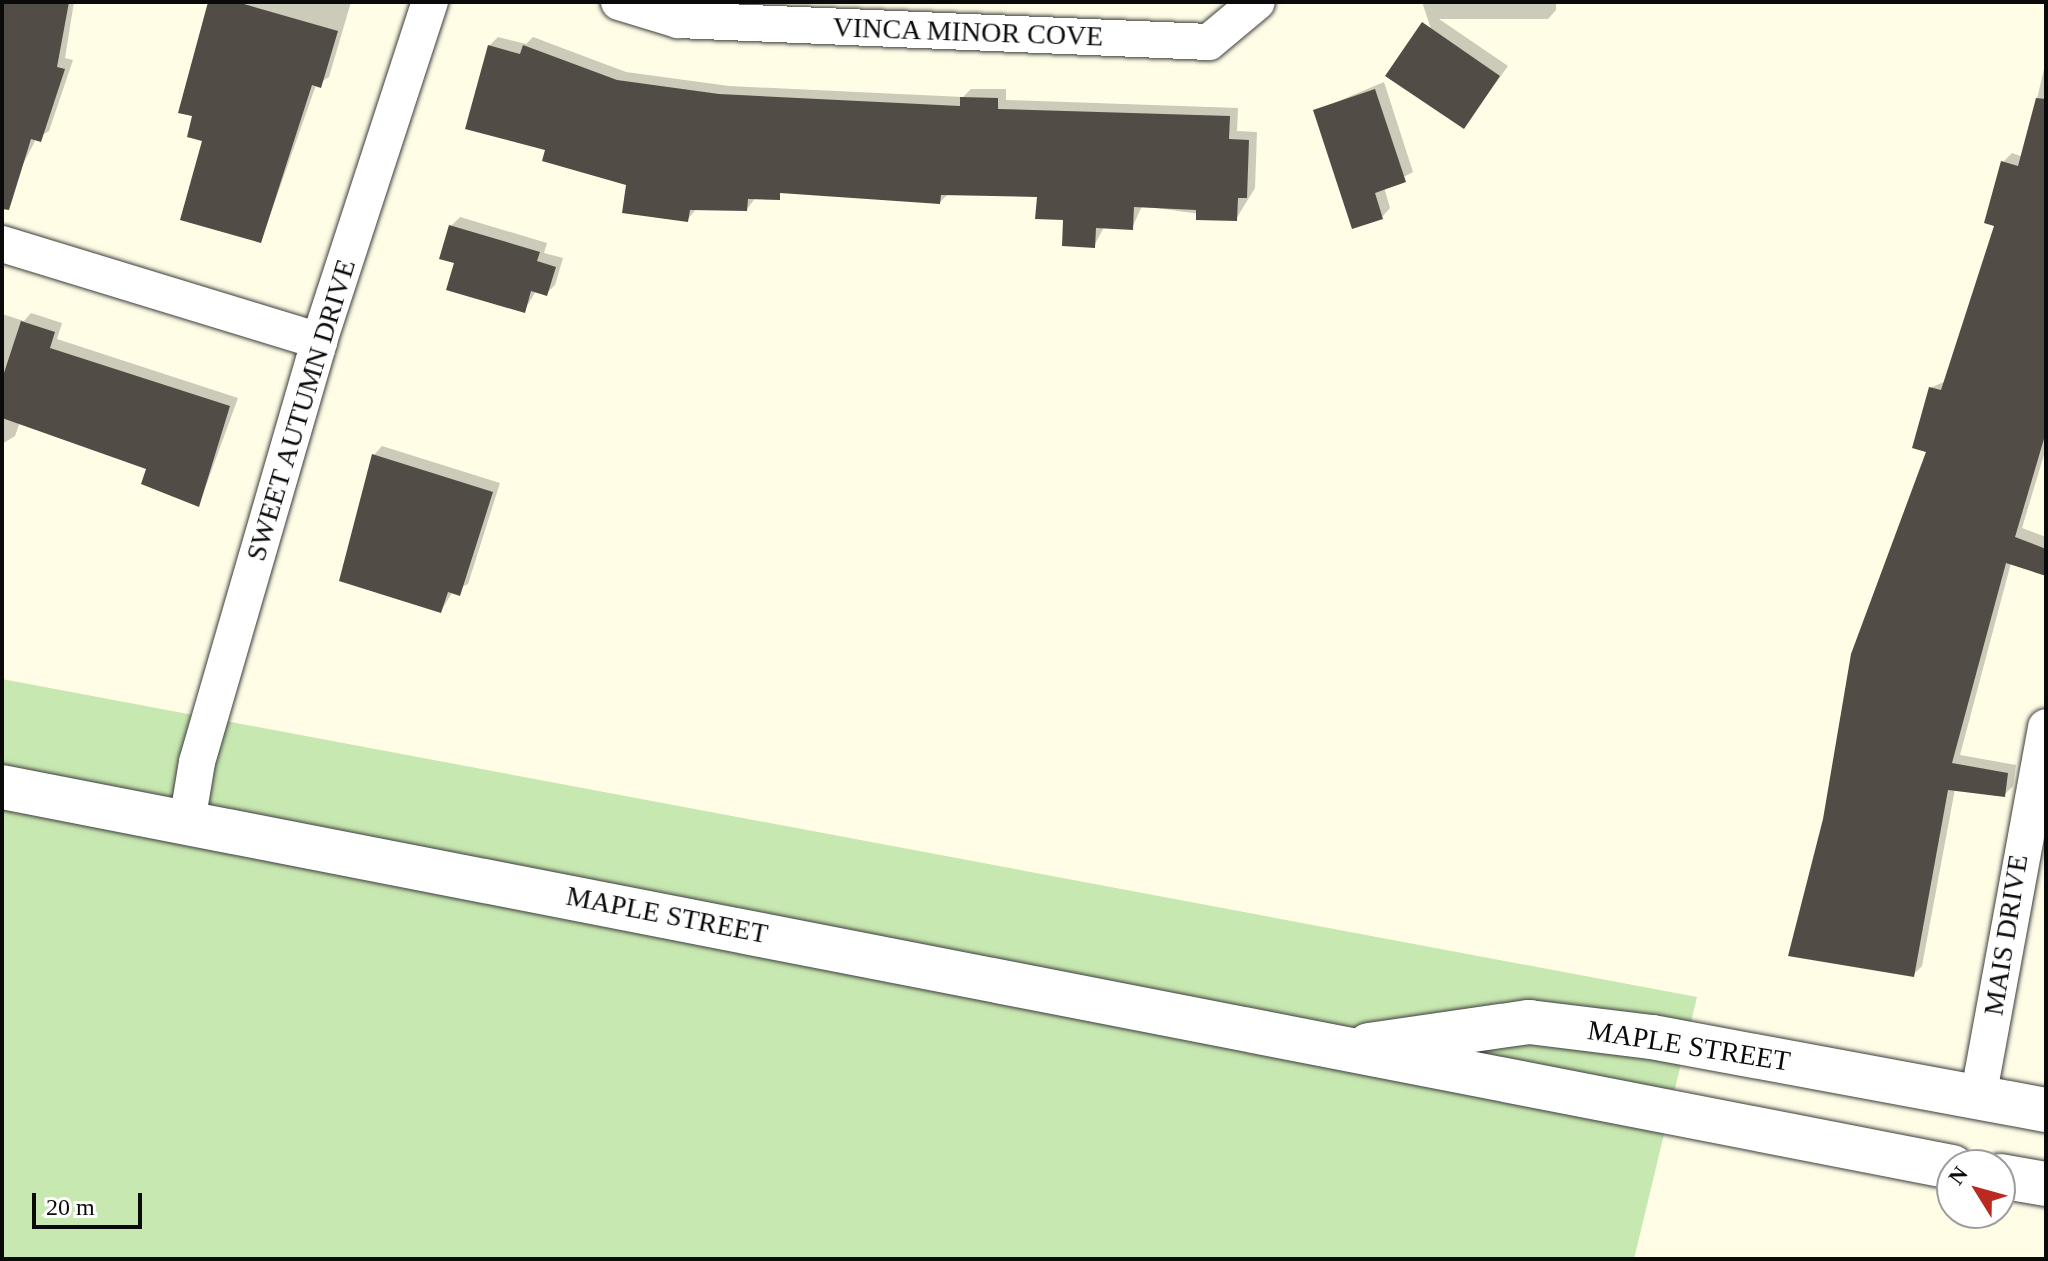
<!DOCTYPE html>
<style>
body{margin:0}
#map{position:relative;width:2048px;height:1261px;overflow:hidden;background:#fffde6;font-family:Georgia,serif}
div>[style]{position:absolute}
.green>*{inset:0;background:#c8e8b1}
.shadow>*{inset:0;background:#0003}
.building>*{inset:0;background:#524c46}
.roads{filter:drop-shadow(0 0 2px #3d3d3d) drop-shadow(0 0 2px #3d3d3d)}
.minor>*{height:36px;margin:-18px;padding:0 18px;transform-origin:18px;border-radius:18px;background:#fff}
.tertiary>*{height:44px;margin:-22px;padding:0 22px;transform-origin:22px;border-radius:22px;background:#fff}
span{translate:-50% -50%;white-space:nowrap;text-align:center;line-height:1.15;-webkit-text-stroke:8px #fff;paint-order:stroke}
.street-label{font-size:28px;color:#0a0a0a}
.frame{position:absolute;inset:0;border:4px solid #0a0a0a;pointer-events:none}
.north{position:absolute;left:1936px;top:1149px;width:80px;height:80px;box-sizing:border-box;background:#fff;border:2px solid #9d9d9d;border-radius:50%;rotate:307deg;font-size:22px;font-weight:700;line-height:32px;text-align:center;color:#0a0a0a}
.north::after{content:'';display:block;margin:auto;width:28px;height:36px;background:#ba2a21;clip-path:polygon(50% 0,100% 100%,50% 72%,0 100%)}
.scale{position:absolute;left:32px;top:1193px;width:110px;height:36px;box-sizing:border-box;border:4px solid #0a0a0a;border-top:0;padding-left:10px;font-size:24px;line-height:28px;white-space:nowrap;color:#0a0a0a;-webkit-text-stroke:6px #fff;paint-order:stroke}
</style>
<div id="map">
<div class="green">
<i style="clip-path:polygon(2px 679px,1697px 997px,1634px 1259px,2px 1259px)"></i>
</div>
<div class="shadow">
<i style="clip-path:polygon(2px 2px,74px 2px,65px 58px,73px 60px,49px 131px,36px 139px,20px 170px,2px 164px)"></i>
<i style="clip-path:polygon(210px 2px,351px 2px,329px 77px,316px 85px,261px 241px,205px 140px)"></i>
<i style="clip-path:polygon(1422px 2px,1556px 2px,1556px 10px,1548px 19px,1439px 19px,1508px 66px,1464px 127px)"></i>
<i style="clip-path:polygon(498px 37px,526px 44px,533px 37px,626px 72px,729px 86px,963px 97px,971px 89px,1006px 89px,1006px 100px,1238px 108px,1237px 131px,1257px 132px,1255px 188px,1236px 219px,1142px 206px,1132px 228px,1104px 227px,1094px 246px,1039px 195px,949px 193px,940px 202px,786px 191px,756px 197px,747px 209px,697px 208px,687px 220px,629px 184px,548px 149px,489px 46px)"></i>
<i style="clip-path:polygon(2046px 61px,2046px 448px,2022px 528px,2046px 537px,2046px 574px,2011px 563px,1960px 755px,2016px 765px,2013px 786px,2004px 795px,1955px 789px,1922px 966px,1913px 975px,1930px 388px,1946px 381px,1996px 224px,2003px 162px,2012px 153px,2023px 157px)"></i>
<i style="clip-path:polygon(1384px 82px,1413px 172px,1384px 187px,1390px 208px,1382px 217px,1315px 111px)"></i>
<i style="clip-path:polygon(460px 217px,547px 243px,544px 253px,563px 258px,555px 285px,547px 293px,536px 291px,524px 311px,456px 262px,451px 226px)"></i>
<i style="clip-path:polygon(31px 313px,62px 323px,57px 339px,238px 398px,199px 505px,148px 468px,20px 422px,15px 436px,2px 444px,2px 314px,24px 321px)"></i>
<i style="clip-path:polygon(382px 446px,500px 483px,468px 584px,453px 591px,441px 611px,374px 455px)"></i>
</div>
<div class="building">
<i style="clip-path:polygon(2px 2px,69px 2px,57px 67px,65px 69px,41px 142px,31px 139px,9px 210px,2px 209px)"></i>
<i style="clip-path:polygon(208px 2px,237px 2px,338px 31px,321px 88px,312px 85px,261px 243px,180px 220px,202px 141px,187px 137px,192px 116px,178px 113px)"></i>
<i style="clip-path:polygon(1422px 22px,1500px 76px,1464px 129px,1385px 76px)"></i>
<i style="clip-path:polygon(488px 45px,520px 54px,523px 45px,617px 80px,719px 94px,960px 106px,960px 97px,998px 98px,998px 109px,1230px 116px,1229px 139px,1249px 140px,1247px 198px,1238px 198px,1237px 221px,1196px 220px,1196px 210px,1134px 207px,1133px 230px,1096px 228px,1095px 248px,1062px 246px,1063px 220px,1035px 219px,1037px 197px,941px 195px,940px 204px,780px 193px,780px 200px,748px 199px,747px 211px,690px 210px,688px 222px,622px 213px,626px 185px,542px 161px,545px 150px,465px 129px)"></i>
<i style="clip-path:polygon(1375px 89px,1406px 182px,1375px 193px,1383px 219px,1352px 229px,1313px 110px)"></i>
<i style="clip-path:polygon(2036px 98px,2046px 99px,2046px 432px,2015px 537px,2046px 549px,2046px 576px,2006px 563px,1952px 763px,2008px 773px,2005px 797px,1948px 790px,1914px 977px,1788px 956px,1823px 819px,1851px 654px,1926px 452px,1912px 448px,1929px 387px,1941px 390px,1994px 226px,1984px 223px,2001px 161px,2018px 166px)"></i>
<i style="clip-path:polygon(449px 225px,540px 252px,537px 261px,556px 267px,547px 296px,531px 291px,525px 313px,446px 290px,454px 263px,439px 259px)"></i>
<i style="clip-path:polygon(21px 321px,55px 332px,50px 348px,230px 406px,199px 507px,141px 484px,146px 469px,2px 418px,2px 379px)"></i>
<i style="clip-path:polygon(372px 454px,493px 492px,460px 596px,448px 592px,441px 613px,339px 581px)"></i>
</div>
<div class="roads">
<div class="minor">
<i style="left:619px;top:2px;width:62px;rotate:17deg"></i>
<i style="left:678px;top:20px;width:531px;rotate:2.37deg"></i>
<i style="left:1209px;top:42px;width:62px;rotate:-39.8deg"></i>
<i style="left:2px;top:244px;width:332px;rotate:17deg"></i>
<i style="left:187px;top:822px;width:61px;rotate:-80.5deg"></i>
<i style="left:197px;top:762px;width:438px;rotate:-73.8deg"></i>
<i style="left:319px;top:341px;width:357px;rotate:-71.9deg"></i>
<i style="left:1978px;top:1098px;width:377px;rotate:-79.6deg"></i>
</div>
<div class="tertiary">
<i style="left:2px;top:787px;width:1987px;rotate:11.03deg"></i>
<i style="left:1369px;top:1045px;width:162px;rotate:-8.2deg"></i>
<i style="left:1529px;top:1022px;width:124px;rotate:7deg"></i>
<i style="left:1652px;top:1037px;width:401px;rotate:10.5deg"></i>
<i style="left:2000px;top:1176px;width:47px;rotate:9.9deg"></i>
</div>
</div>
<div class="street-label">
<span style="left:968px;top:32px;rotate:2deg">VINCA MINOR COVE</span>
<span style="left:301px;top:410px;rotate:-73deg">SWEET AUTUMN DRIVE</span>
<span style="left:667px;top:915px;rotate:11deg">MAPLE STREET</span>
<span style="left:2006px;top:935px;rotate:-81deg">MAIS DRIVE</span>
<span style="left:1689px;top:1046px;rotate:9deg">MAPLE STREET</span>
</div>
<div class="frame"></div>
<div class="north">N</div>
<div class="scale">20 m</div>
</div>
